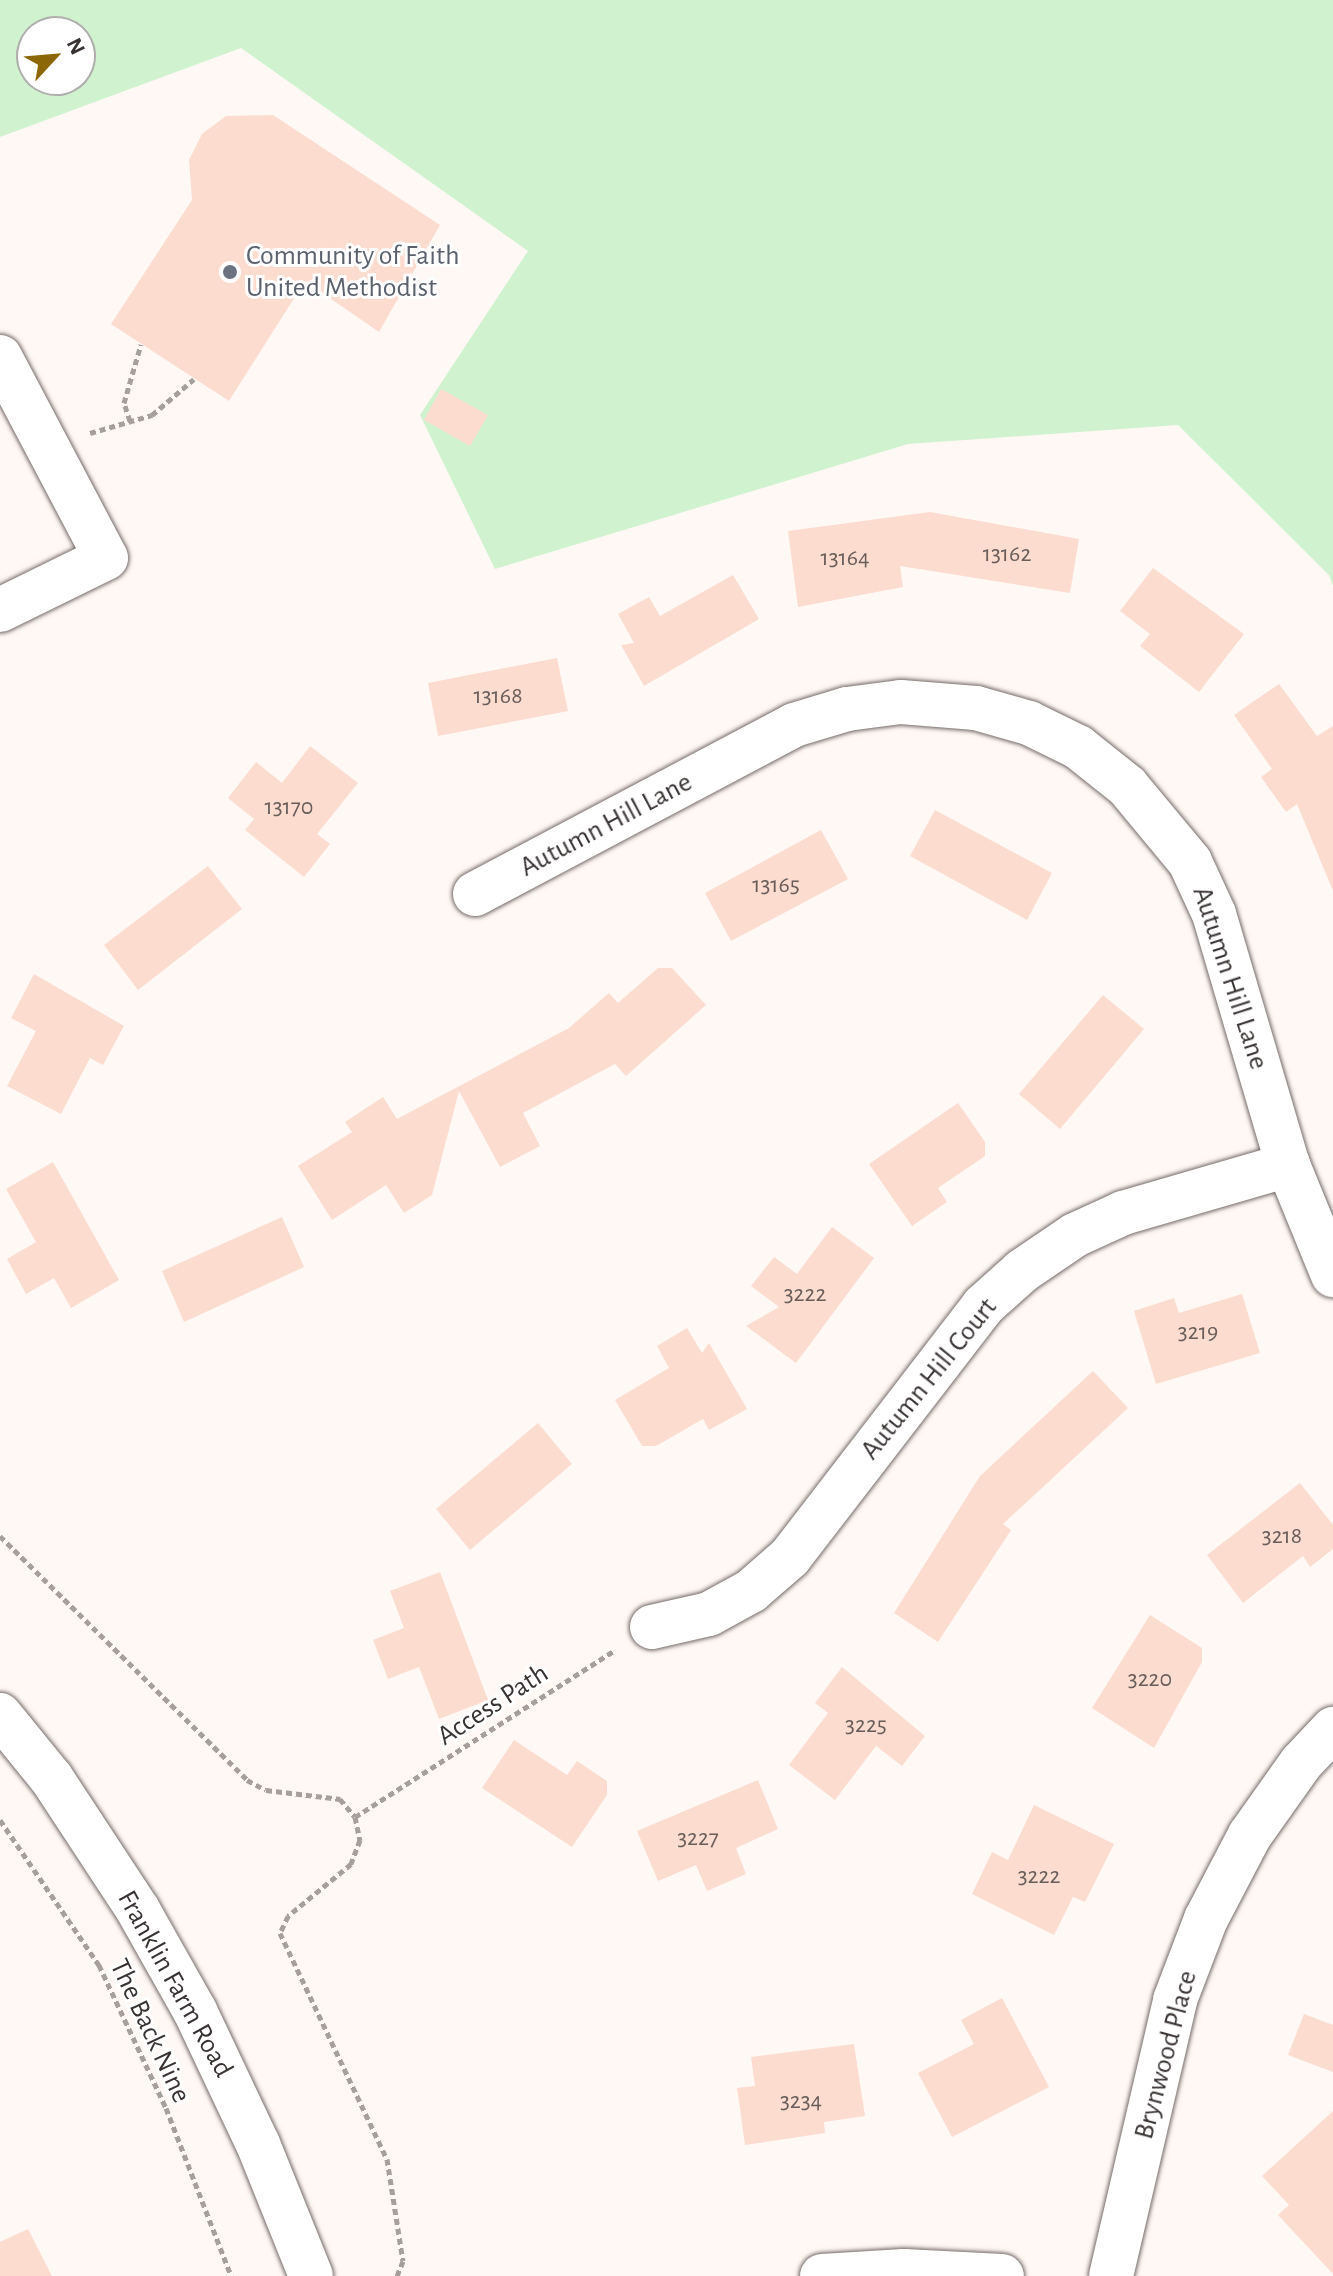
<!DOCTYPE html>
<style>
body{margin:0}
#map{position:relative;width:1333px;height:2276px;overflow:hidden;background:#fff8f5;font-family:"Alegreya Sans",sans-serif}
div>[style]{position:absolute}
.green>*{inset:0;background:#d1f2ce}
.building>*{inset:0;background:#fddcd0}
.path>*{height:5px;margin-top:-2.5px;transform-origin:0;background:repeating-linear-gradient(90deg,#a59f9d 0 6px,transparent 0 10px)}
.roads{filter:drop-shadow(0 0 2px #766c69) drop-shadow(0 0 2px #766c69)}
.minor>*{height:44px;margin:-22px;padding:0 22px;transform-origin:22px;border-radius:22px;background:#fff}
.dots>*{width:22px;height:22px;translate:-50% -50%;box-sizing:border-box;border:4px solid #fff;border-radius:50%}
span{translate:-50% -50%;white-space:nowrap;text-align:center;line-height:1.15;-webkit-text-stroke:6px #fff;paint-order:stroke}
.number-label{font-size:24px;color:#695d5a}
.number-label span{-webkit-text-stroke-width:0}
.worship-label{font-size:28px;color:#5b616d}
.left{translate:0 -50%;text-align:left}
.street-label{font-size:28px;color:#383332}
.north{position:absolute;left:16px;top:16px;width:80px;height:80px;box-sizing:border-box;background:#fff;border:2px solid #afadad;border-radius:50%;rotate:64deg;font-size:22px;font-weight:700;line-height:32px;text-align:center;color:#383332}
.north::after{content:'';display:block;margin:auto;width:28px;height:36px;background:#8b6707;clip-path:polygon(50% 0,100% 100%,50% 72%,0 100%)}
</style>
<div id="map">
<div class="green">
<i style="clip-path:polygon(evenodd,0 0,1333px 0,1333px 586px,1329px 575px,1178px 425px,908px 444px,495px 569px,420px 415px,528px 251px,241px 48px,0 137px,0 0,32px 32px,80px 32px,80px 80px,32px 80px,32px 32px)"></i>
</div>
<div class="building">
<i style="clip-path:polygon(273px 115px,440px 225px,379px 332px,305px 281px,229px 401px,111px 324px,192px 200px,189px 160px,202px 134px,226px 116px)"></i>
<i style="clip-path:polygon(441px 389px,488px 415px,470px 446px,424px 420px)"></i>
<i style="clip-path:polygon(930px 512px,1079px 539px,1070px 593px,900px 566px,903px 587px,798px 607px,788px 531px)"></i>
<i style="clip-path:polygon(1153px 568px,1244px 634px,1199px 692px,1140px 646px,1150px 634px,1120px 611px)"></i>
<i style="clip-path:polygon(733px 575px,759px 619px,644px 686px,621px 645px,634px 643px,618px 614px,649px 597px,660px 616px)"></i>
<i style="clip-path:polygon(557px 658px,568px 711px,438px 736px,428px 683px)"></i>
<i style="clip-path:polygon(1279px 684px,1317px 736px,1333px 726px,1333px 891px,1297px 804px,1286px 812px,1261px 777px,1272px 769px,1234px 715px)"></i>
<i style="clip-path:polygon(310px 746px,358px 783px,317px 834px,330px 844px,304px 877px,245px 830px,254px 819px,228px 798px,256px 762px,282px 783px)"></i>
<i style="clip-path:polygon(935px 810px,1052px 873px,1027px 920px,910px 856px)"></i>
<i style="clip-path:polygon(821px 830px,848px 879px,731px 941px,705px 893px)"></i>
<i style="clip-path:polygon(208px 866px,242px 909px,138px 990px,104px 945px)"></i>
<i style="clip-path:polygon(658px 968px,672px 968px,706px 1005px,626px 1076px,615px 1064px,523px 1113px,540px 1146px,500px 1167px,459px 1091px,432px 1195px,404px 1213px,386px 1185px,332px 1220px,298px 1166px,352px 1132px,345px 1122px,383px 1097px,397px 1119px,569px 1028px,609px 993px,618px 1003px)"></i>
<i style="clip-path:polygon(34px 974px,124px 1026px,103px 1065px,90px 1058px,61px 1114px,7px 1086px,36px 1031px,11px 1018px)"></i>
<i style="clip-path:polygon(1103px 995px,1144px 1029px,1060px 1129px,1019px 1094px)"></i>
<i style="clip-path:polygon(958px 1103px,985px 1142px,985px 1156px,938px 1188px,947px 1202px,912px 1226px,869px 1164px)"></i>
<i style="clip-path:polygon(53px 1162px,119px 1280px,71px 1308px,54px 1278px,26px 1294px,7px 1259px,36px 1242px,6px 1189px)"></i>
<i style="clip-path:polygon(282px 1217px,304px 1267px,184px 1322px,162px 1271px)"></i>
<i style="clip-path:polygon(832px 1227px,874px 1258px,796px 1363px,746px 1326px,779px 1307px,751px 1286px,774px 1257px,797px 1274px)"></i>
<i style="clip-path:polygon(1242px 1294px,1260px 1353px,1156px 1384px,1134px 1311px,1174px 1298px,1179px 1313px)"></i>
<i style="clip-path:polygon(687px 1328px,702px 1353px,709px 1343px,747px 1409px,709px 1430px,703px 1419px,656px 1446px,642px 1446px,615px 1400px,669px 1368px,657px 1346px)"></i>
<i style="clip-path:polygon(1093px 1371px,1128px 1408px,1003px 1524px,1011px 1530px,938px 1642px,894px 1613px,980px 1476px)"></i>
<i style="clip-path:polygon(538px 1423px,572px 1464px,470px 1550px,436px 1509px)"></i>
<i style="clip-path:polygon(1300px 1483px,1333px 1525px,1333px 1549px,1310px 1567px,1303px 1556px,1243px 1603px,1207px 1555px)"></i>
<i style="clip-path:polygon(440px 1572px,488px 1700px,439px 1719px,419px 1667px,388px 1679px,373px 1640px,404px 1628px,390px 1591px)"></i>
<i style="clip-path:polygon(1150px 1615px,1202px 1648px,1202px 1662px,1154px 1748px,1092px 1708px)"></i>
<i style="clip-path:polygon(842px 1667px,925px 1736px,902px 1766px,876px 1746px,835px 1800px,789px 1765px,828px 1713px,815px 1703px)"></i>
<i style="clip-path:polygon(514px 1740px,567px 1775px,577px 1761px,607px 1781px,607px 1795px,572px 1847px,482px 1788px)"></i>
<i style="clip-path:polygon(758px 1780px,778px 1829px,736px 1848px,746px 1874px,707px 1891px,696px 1865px,658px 1881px,637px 1831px)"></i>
<i style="clip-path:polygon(1034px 1805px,1114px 1844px,1085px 1902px,1073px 1897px,1054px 1935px,972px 1894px,992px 1852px,1008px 1860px)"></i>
<i style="clip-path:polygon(1002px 1998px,1049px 2087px,952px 2137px,918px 2073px,974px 2044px,961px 2020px)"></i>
<i style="clip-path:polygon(1304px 2014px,1333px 2025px,1333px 2072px,1288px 2055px)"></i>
<i style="clip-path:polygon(854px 2044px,865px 2116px,824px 2122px,825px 2133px,745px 2145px,737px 2088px,755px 2086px,751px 2057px)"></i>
<i style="clip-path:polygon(1333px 2111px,1333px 2274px,1278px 2215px,1289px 2205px,1262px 2176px)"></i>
<i style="clip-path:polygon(28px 2229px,52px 2276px,0 2276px,0 2242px)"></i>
</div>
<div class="path">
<i style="left:130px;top:421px;width:19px;rotate:-108deg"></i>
<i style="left:124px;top:403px;width:61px;rotate:-73.9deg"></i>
<i style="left:90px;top:433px;width:65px;rotate:-16.2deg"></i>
<i style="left:152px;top:415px;width:55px;rotate:-40.6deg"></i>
<i style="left:0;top:1536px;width:347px;rotate:44.6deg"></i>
<i style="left:247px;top:1780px;width:21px;rotate:28deg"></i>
<i style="left:266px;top:1790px;width:75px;rotate:6.9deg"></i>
<i style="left:340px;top:1799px;width:23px;rotate:50deg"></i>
<i style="left:355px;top:1817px;width:24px;rotate:78deg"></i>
<i style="left:360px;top:1840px;width:26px;rotate:111deg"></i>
<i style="left:351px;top:1864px;width:82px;rotate:140.5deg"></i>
<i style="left:288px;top:1916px;width:19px;rotate:115deg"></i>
<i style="left:280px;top:1933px;width:250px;rotate:64.7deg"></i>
<i style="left:387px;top:2159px;width:103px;rotate:81.1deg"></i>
<i style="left:403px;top:2261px;width:16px;rotate:112deg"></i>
<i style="left:355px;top:1817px;width:308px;rotate:-32.7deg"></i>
<i style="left:0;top:1820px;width:176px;rotate:55.7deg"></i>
<i style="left:99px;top:1965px;width:158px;rotate:64.9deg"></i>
<i style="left:166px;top:2108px;width:180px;rotate:68.8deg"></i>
</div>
<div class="roads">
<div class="minor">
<i style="left:0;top:357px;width:227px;rotate:62.2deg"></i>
<i style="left:106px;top:558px;width:118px;rotate:153.9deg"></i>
<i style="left:475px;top:894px;width:361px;rotate:-27.9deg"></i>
<i style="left:794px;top:725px;width:55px;rotate:-16.8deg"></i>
<i style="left:847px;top:709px;width:54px;rotate:-7.4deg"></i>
<i style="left:901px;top:702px;width:75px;rotate:4.6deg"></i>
<i style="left:976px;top:708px;width:55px;rotate:15.8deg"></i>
<i style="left:1029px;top:723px;width:55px;rotate:26.1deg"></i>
<i style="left:1078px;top:747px;width:63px;rotate:38.5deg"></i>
<i style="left:1127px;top:786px;width:99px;rotate:50.3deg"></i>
<i style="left:1190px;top:862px;width:57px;rotate:65.2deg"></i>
<i style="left:1214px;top:914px;width:262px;rotate:73.6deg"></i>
<i style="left:1288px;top:1165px;width:119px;rotate:67.8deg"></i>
<i style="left:652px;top:1627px;width:58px;rotate:-12.8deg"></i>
<i style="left:709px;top:1614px;width:48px;rotate:-28.7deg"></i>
<i style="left:751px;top:1591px;width:52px;rotate:-41.1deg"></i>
<i style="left:790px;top:1557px;width:317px;rotate:-52.4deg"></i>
<i style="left:983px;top:1306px;width:52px;rotate:-41.9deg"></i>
<i style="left:1022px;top:1271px;width:64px;rotate:-34.2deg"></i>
<i style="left:1075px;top:1235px;width:53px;rotate:-24.6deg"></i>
<i style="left:1123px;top:1213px;width:172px;rotate:-16.2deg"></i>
<i style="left:0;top:1715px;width:82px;rotate:50.9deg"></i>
<i style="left:52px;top:1779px;width:157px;rotate:56.7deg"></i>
<i style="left:138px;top:1910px;width:116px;rotate:60.6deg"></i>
<i style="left:195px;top:2011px;width:147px;rotate:64.7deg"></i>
<i style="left:258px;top:2144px;width:142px;rotate:68.1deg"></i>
<i style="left:822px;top:2276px;width:82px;rotate:-3.5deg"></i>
<i style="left:904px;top:2271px;width:98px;rotate:2.9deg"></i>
<i style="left:1111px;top:2276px;width:283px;rotate:-76.9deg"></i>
<i style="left:1175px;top:2000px;width:87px;rotate:-69.1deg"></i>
<i style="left:1206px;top:1919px;width:95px;rotate:-62.4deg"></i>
<i style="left:1250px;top:1835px;width:88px;rotate:-54.7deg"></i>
<i style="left:1301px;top:1763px;width:47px;rotate:-46.7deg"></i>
</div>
</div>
<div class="dots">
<i style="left:230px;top:272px;background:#6b7280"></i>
</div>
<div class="number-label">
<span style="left:1007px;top:555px">13162</span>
<span style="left:845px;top:559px">13164</span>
<span style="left:498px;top:697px">13168</span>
<span style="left:289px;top:808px">13170</span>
<span style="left:776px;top:886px">13165</span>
<span style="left:805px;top:1295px">3222</span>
<span style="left:1198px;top:1333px">3219</span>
<span style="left:1282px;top:1537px">3218</span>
<span style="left:1150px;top:1680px">3220</span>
<span style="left:866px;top:1726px">3225</span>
<span style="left:698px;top:1839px">3227</span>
<span style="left:1039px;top:1877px">3222</span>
<span style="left:801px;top:2102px">3234</span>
</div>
<div class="worship-label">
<span class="left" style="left:246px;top:272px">Community of Faith<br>United Methodist</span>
</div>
<div class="street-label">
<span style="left:606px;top:825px;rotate:-28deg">Autumn Hill Lane</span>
<span style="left:1230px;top:978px;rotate:72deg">Autumn Hill Lane</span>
<span style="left:929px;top:1379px;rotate:-51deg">Autumn Hill Court</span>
<span style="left:493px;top:1705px;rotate:-33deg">Access Path</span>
<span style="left:175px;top:1984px;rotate:61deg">Franklin Farm Road</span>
<span style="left:150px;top:2031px;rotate:65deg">The Back Nine</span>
<span style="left:1166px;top:2055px;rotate:-75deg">Brynwood Place</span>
</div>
<div class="north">N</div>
</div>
